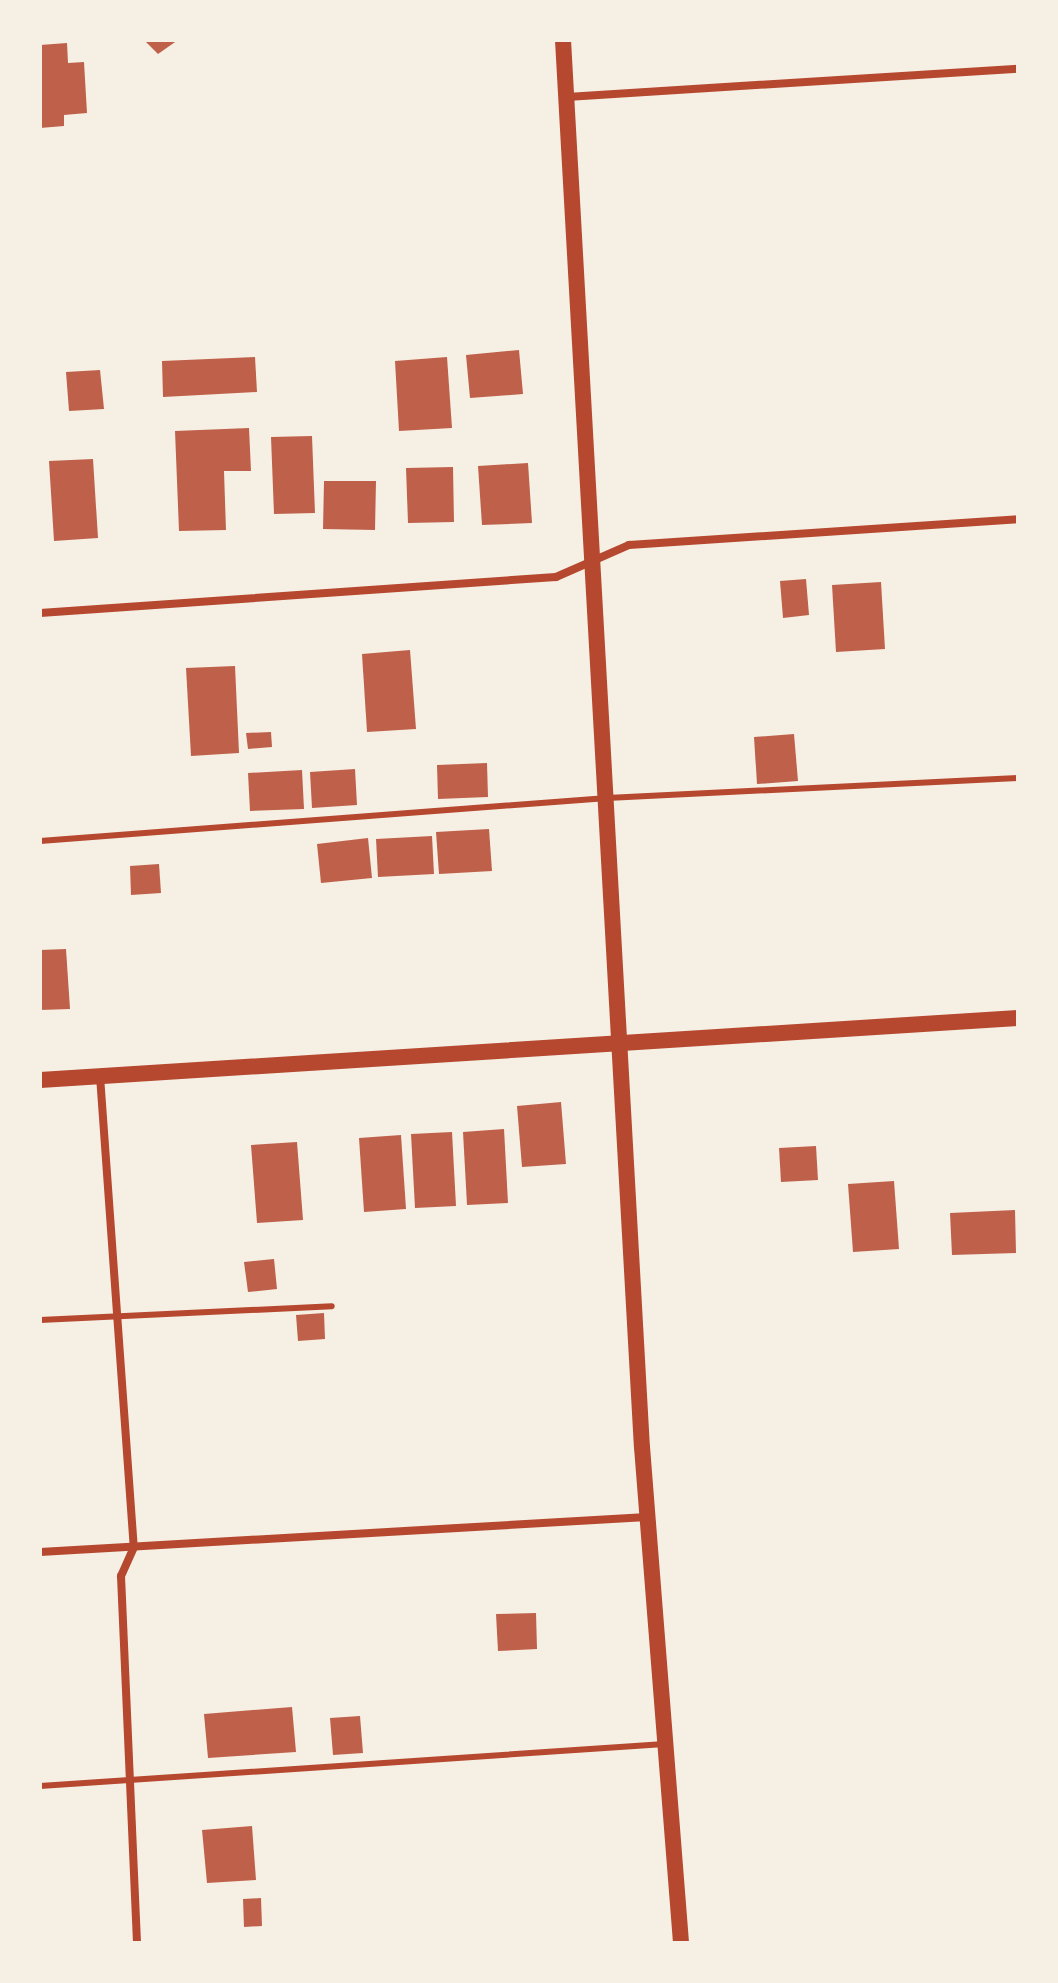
<!DOCTYPE html>
<style>
body{margin:0}
#map{position:relative;width:1058px;height:1983px;overflow:hidden;background:#f6efe4;font-family:"Source Sans 3",sans-serif}
div>[style]{position:absolute}
.building>*{inset:0;background:#bf614a}
.service>*{height:6px;margin:-3px;padding:0 3px;transform-origin:3px;border-radius:3px;background:#b5482f}
.minor>*{height:8px;margin:-4px;padding:0 4px;transform-origin:4px;border-radius:4px;background:#b5482f}
.secondary>*{height:16px;margin:-8px;padding:0 8px;transform-origin:8px;border-radius:8px;background:#b5482f}
span{translate:-50% -50%;white-space:nowrap;text-align:center;line-height:1.15;-webkit-text-stroke:8px #f6efe4;paint-order:stroke}
.frame{position:absolute;inset:0;border:42px solid #f6efe4;pointer-events:none}
</style>
<div id="map">
<div class="building">
<i style="clip-path:polygon(144px 40px,178px 40px,158px 54px)"></i>
<i style="clip-path:polygon(67px 43px,68px 63px,84px 62px,87px 113px,64px 115px,64px 126px,40px 128px,40px 45px)"></i>
<i style="clip-path:polygon(519px 350px,523px 394px,470px 398px,466px 355px)"></i>
<i style="clip-path:polygon(255px 357px,257px 392px,163px 397px,162px 361px)"></i>
<i style="clip-path:polygon(447px 357px,452px 428px,399px 431px,395px 361px)"></i>
<i style="clip-path:polygon(100px 370px,104px 409px,69px 411px,66px 372px)"></i>
<i style="clip-path:polygon(249px 428px,251px 471px,224px 471px,226px 530px,179px 531px,175px 431px)"></i>
<i style="clip-path:polygon(312px 436px,315px 513px,274px 514px,271px 437px)"></i>
<i style="clip-path:polygon(93px 459px,98px 538px,54px 541px,49px 461px)"></i>
<i style="clip-path:polygon(528px 463px,532px 523px,482px 525px,478px 466px)"></i>
<i style="clip-path:polygon(453px 467px,454px 522px,408px 523px,406px 468px)"></i>
<i style="clip-path:polygon(324px 481px,376px 481px,375px 530px,323px 529px)"></i>
<i style="clip-path:polygon(806px 579px,809px 615px,783px 618px,780px 581px)"></i>
<i style="clip-path:polygon(881px 582px,885px 649px,836px 652px,832px 585px)"></i>
<i style="clip-path:polygon(410px 650px,416px 729px,367px 732px,362px 654px)"></i>
<i style="clip-path:polygon(235px 666px,239px 753px,191px 756px,186px 668px)"></i>
<i style="clip-path:polygon(271px 732px,272px 747px,248px 749px,246px 733px)"></i>
<i style="clip-path:polygon(794px 734px,798px 781px,757px 784px,754px 737px)"></i>
<i style="clip-path:polygon(487px 763px,488px 797px,438px 799px,437px 765px)"></i>
<i style="clip-path:polygon(355px 769px,357px 805px,312px 808px,310px 772px)"></i>
<i style="clip-path:polygon(302px 770px,304px 809px,250px 811px,248px 773px)"></i>
<i style="clip-path:polygon(489px 829px,492px 871px,439px 874px,436px 832px)"></i>
<i style="clip-path:polygon(432px 836px,434px 874px,378px 877px,376px 839px)"></i>
<i style="clip-path:polygon(368px 838px,372px 878px,321px 883px,317px 844px)"></i>
<i style="clip-path:polygon(159px 864px,161px 893px,131px 895px,130px 866px)"></i>
<i style="clip-path:polygon(66px 949px,70px 1009px,40px 1010px,40px 950px)"></i>
<i style="clip-path:polygon(561px 1102px,566px 1164px,522px 1167px,517px 1106px)"></i>
<i style="clip-path:polygon(504px 1129px,508px 1203px,467px 1205px,463px 1132px)"></i>
<i style="clip-path:polygon(452px 1132px,456px 1206px,415px 1208px,411px 1134px)"></i>
<i style="clip-path:polygon(401px 1135px,406px 1209px,364px 1212px,359px 1138px)"></i>
<i style="clip-path:polygon(297px 1142px,303px 1220px,257px 1223px,251px 1145px)"></i>
<i style="clip-path:polygon(816px 1146px,818px 1180px,781px 1182px,779px 1148px)"></i>
<i style="clip-path:polygon(894px 1181px,899px 1249px,853px 1252px,848px 1184px)"></i>
<i style="clip-path:polygon(1015px 1210px,1016px 1253px,952px 1255px,950px 1213px)"></i>
<i style="clip-path:polygon(274px 1259px,277px 1289px,248px 1292px,244px 1262px)"></i>
<i style="clip-path:polygon(324px 1313px,325px 1339px,298px 1341px,296px 1315px)"></i>
<i style="clip-path:polygon(536px 1613px,537px 1649px,498px 1651px,496px 1614px)"></i>
<i style="clip-path:polygon(292px 1707px,296px 1752px,208px 1758px,204px 1714px)"></i>
<i style="clip-path:polygon(360px 1716px,363px 1753px,333px 1755px,330px 1718px)"></i>
<i style="clip-path:polygon(252px 1826px,256px 1880px,207px 1883px,202px 1830px)"></i>
<i style="clip-path:polygon(261px 1898px,262px 1926px,244px 1927px,243px 1899px)"></i>
</div>
<div class="service">
<i style="left:40px;top:841px;width:569px;rotate:-4.34deg"></i>
<i style="left:607px;top:798px;width:411px;rotate:-2.8deg"></i>
<i style="left:40px;top:1320px;width:292px;rotate:-2.7deg"></i>
<i style="left:40px;top:1786px;width:626px;rotate:-3.84deg"></i>
</div>
<div class="minor">
<i style="left:567px;top:97px;width:452px;rotate:-3.6deg"></i>
<i style="left:40px;top:613px;width:517px;rotate:-3.99deg"></i>
<i style="left:556px;top:577px;width:80px;rotate:-23.7deg"></i>
<i style="left:629px;top:545px;width:390px;rotate:-3.8deg"></i>
<i style="left:100px;top:1076px;width:472px;rotate:85.9deg"></i>
<i style="left:134px;top:1547px;width:32px;rotate:114deg"></i>
<i style="left:121px;top:1576px;width:367px;rotate:87.5deg"></i>
<i style="left:40px;top:1552px;width:608px;rotate:-3.3deg"></i>
</div>
<div class="secondary">
<i style="left:563px;top:40px;width:1409px;rotate:86.79deg"></i>
<i style="left:642px;top:1447px;width:498px;rotate:85.5deg"></i>
<i style="left:40px;top:1080px;width:980px;rotate:-3.63deg"></i>
</div>
<div class="frame"></div>
</div>
